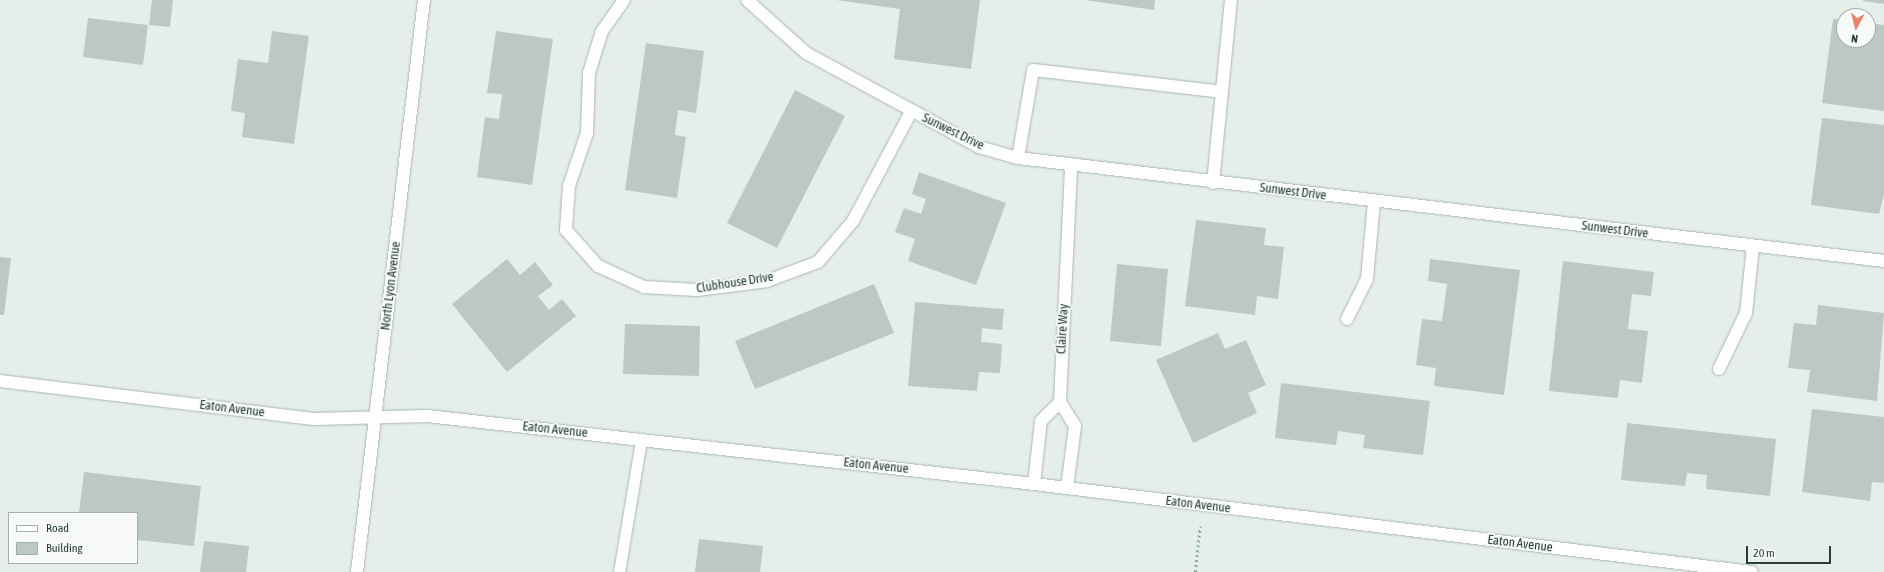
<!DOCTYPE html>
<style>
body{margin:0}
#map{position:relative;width:1884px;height:572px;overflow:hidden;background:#e6eeea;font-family:"Asap Condensed",sans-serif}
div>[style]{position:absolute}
.building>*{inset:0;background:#bcc9c3}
.path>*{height:2.5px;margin-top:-1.25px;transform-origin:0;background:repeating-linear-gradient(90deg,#89afa2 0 2px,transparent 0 5px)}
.roads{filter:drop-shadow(0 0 1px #a9b6b1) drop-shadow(0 0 1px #a9b6b1)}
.lane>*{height:11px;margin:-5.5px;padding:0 5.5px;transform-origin:5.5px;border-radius:5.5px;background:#fff}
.street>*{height:12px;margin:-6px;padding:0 6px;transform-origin:6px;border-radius:6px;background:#fff}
.secondary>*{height:12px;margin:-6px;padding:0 6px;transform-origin:6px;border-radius:6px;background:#fff}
span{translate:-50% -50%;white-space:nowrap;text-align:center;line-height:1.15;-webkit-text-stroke:4px #f7faf8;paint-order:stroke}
.street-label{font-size:13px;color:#263f37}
.legend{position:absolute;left:8px;top:512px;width:130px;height:52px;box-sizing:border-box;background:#f7faf8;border:1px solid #a3afab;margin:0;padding:5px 7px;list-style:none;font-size:12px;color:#263f37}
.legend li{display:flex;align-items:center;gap:8px;height:20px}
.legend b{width:20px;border:1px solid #a3afab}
.north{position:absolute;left:1836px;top:8px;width:40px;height:40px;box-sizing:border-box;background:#f7faf8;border:1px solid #a3afab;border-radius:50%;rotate:187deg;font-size:11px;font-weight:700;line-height:16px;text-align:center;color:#263f37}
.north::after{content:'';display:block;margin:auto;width:14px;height:18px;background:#e8846a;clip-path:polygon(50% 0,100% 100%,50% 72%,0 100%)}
.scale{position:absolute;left:1746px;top:546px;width:85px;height:18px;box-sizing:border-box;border:2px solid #263f37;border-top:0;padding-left:5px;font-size:12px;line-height:14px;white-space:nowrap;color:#263f37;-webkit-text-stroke:3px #f7faf8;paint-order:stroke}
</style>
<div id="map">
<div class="building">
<i style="clip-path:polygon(152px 0,173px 0,170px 27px,149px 25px)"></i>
<i style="clip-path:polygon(836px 0,980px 0,971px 69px,894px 59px,900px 9px)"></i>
<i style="clip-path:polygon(1085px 0,1155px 0,1154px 10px)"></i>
<i style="clip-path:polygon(1863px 0,1884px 0,1884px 4px,1863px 1px)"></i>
<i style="clip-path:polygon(88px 18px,148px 25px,143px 65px,83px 57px)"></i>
<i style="clip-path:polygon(1833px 19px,1844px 20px,1844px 40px,1868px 40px,1868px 23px,1884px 25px,1884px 111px,1822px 103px)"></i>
<i style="clip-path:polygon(272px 31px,309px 36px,294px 144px,242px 137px,245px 113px,231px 111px,238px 59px,268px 63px)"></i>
<i style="clip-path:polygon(496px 31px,553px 39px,532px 185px,477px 177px,485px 117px,499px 119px,502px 94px,487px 93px)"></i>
<i style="clip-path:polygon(646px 43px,704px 51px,696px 113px,678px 110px,675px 135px,686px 137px,677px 198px,625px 190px)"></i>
<i style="clip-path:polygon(795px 90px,845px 116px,777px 248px,727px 223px)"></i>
<i style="clip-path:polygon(1822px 118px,1884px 125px,1884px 194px,1879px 214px,1811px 205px)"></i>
<i style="clip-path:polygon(919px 172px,1006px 203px,976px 285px,908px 261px,915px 239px,895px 232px,904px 208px,921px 214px,926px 199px,912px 194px)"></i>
<i style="clip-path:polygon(1196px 220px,1266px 228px,1264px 245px,1284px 247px,1278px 299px,1257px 296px,1255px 315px,1185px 306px)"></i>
<i style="clip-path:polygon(0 257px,11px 258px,4px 315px,0 315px)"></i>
<i style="clip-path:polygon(507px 259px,520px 275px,535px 262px,553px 285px,538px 296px,549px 310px,562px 299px,576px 316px,507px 372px,452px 304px)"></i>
<i style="clip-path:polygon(1430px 259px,1520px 270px,1504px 395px,1434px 386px,1436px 368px,1416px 365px,1422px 319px,1442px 321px,1447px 284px,1428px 281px)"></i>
<i style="clip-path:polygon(1563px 261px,1654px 272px,1651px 296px,1632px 294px,1628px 329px,1648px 331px,1642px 383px,1620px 380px,1618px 398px,1549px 391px)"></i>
<i style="clip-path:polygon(1117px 264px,1168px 269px,1161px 346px,1110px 341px)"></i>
<i style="clip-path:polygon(874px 284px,894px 333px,755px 389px,735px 341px)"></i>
<i style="clip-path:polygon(915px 302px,1004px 309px,1002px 330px,982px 328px,981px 342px,1002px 344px,1000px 373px,979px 372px,977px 391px,908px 386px)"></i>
<i style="clip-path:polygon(1818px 305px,1884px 313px,1877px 401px,1807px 392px,1810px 370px,1788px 368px,1794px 323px,1816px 325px)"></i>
<i style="clip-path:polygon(625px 324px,700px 326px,699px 376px,623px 374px)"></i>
<i style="clip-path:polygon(1218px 333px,1225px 349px,1246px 340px,1266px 385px,1248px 393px,1257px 413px,1193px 443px,1156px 360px)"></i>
<i style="clip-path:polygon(1281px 383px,1430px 401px,1423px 455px,1363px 448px,1365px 435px,1338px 431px,1336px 445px,1275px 438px)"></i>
<i style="clip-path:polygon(1812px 409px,1884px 417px,1884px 483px,1872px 482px,1870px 501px,1802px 492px)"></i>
<i style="clip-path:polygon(1627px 423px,1776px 439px,1770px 496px,1706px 489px,1707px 475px,1687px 473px,1685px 486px,1621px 480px)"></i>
<i style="clip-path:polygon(84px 472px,201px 486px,194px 546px,137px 540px,137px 513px,79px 513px)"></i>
<i style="clip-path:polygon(699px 539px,763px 546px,760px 572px,695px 572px)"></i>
<i style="clip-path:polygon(204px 541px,249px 546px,246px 572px,200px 572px)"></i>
</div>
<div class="path">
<i style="left:1195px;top:572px;width:46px;rotate:-83.8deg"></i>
</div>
<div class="roads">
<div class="lane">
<i style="left:619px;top:572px;width:134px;rotate:-80.5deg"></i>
</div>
<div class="street">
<i style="left:624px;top:0;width:38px;rotate:125deg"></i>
<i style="left:602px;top:31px;width:44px;rotate:107.2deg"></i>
<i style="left:589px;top:73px;width:60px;rotate:91.9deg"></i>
<i style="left:587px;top:133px;width:56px;rotate:108.8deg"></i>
<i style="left:569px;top:186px;width:44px;rotate:93.9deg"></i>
<i style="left:566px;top:230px;width:48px;rotate:48.4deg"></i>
<i style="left:598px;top:266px;width:51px;rotate:24.5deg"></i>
<i style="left:644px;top:287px;width:53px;rotate:3.2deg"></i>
<i style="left:697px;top:290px;width:71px;rotate:-7.3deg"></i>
<i style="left:767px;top:281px;width:54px;rotate:-20.4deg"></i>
<i style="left:818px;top:262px;width:54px;rotate:-49.5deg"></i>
<i style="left:853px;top:221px;width:123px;rotate:-62deg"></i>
<i style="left:747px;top:0;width:79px;rotate:41.9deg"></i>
<i style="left:806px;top:53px;width:197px;rotate:28.5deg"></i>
<i style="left:979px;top:147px;width:41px;rotate:15.8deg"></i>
<i style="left:1018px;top:158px;width:872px;rotate:6.78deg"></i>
<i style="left:1018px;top:158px;width:89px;rotate:-80.3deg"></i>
<i style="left:1033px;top:70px;width:190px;rotate:6.6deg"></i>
<i style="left:1213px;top:183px;width:184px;rotate:-84.4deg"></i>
<i style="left:1347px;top:319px;width:45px;rotate:-63.4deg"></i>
<i style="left:1367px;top:279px;width:77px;rotate:-84.8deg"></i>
<i style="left:1719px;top:369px;width:62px;rotate:-64.3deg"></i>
<i style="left:1746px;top:313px;width:67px;rotate:-84deg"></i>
<i style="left:1034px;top:484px;width:63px;rotate:-83.7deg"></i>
<i style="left:1041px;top:421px;width:27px;rotate:-45deg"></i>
<i style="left:1067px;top:488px;width:63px;rotate:-82.6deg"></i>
<i style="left:1075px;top:426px;width:28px;rotate:-122deg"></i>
<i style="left:1060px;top:402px;width:236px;rotate:-87.3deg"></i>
</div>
<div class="secondary">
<i style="left:0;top:381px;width:316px;rotate:6.9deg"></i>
<i style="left:314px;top:419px;width:113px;rotate:-1.5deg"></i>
<i style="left:427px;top:416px;width:611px;rotate:6.39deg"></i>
<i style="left:1034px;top:484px;width:723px;rotate:6.99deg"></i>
<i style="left:357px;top:572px;width:576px;rotate:-83.32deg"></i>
</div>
</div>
<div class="street-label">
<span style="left:953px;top:132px;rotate:26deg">Sunwest Drive</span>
<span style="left:1293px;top:192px;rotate:7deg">Sunwest Drive</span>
<span style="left:1615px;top:230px;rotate:7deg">Sunwest Drive</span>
<span style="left:735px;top:283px;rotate:-9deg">Clubhouse Drive</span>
<span style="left:391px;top:286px;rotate:-83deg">North Lyon Avenue</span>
<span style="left:1063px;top:329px;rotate:-87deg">Claire Way</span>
<span style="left:232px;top:409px;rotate:7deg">Eaton Avenue</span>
<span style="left:555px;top:430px;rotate:6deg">Eaton Avenue</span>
<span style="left:876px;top:466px;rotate:6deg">Eaton Avenue</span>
<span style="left:1198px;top:505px;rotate:7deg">Eaton Avenue</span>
<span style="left:1520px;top:544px;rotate:7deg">Eaton Avenue</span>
</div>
<ul class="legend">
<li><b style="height:5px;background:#fff"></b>Road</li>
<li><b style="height:11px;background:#bcc9c3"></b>Building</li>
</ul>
<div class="north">N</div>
<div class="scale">20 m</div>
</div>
